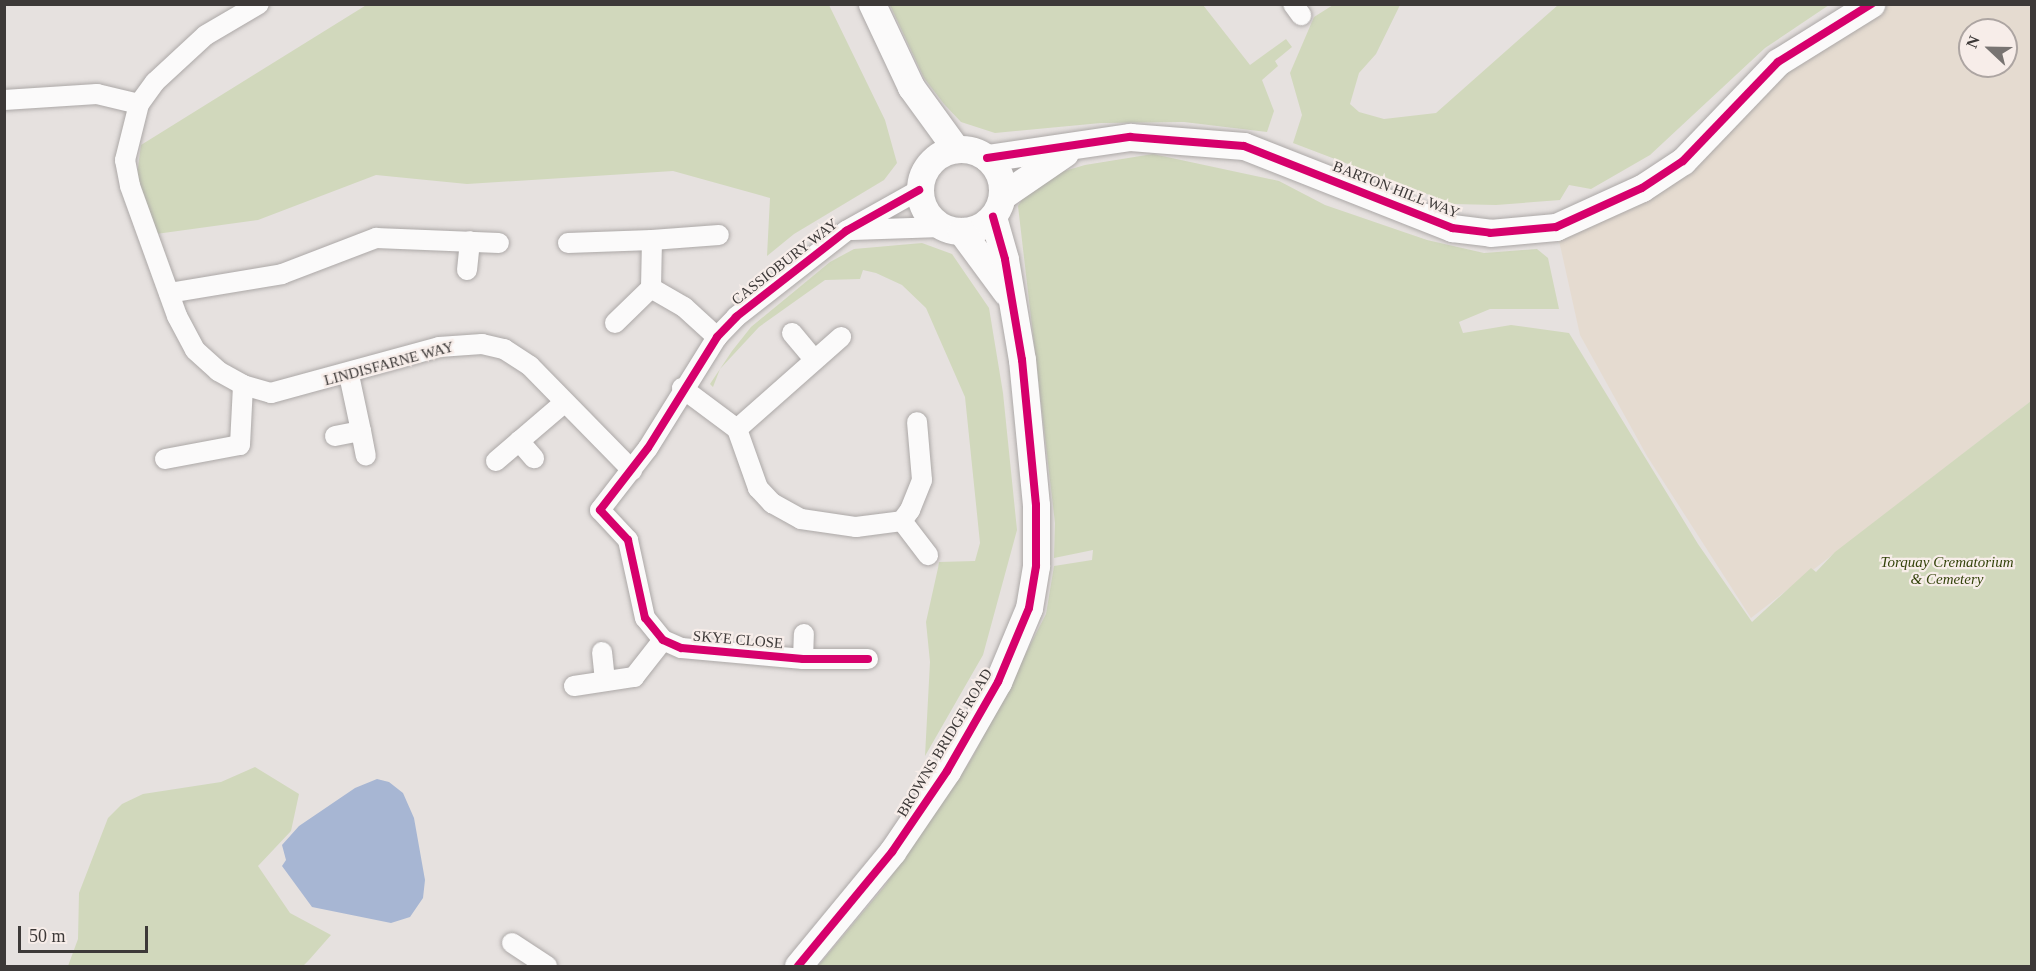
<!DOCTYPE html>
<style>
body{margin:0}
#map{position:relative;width:2036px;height:971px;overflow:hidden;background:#e6e1df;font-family:Georgia,serif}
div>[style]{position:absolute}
.industrial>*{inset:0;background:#e5dbd0}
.green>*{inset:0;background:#d1d8bc}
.water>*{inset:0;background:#a7b6d3}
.roads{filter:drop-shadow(0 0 2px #aca8a7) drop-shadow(0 0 2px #aca8a7)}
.street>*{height:20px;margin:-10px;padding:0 10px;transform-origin:10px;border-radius:10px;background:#fbfafa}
.secondary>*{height:27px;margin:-13.5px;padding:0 13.5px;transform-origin:13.5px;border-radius:13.5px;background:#fbfafa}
.secondary>.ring{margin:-13.5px;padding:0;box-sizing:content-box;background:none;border:27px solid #fbfafa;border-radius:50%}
.cycleway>*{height:8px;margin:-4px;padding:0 4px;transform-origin:4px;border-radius:4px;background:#d6006c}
span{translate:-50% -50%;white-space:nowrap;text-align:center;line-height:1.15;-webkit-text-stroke:4.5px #f7ede9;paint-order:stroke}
.street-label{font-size:15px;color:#3d3938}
.park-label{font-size:15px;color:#34430b;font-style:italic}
.frame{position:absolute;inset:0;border:6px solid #3d3938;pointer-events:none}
.north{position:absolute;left:1958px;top:18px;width:60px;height:60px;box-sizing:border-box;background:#f7ede9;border:2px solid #ada5a2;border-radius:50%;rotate:292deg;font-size:16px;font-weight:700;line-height:24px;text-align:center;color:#3d3938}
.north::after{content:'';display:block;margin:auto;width:21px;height:27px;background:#787472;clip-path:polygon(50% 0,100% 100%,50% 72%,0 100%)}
.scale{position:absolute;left:18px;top:926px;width:130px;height:27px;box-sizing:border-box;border:3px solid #3d3938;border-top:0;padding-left:8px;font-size:18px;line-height:21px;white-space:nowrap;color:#3d3938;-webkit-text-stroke:4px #f7ede9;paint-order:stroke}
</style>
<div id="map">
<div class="industrial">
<i style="clip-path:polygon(evenodd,1871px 5px,2031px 5px,2031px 401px,1751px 618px,1647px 456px,1580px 335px,1556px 227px,1715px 126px,1871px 5px,1970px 30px,2006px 30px,2006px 66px,1970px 66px,1970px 30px)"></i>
</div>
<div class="green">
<i style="clip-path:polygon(368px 4px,829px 5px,885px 120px,897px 163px,884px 180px,794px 234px,767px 256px,770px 198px,673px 171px,467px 184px,376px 175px,258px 220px,156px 234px,137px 175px,141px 145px)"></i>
<i style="clip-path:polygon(890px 5px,1203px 5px,1250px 65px,1286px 39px,1292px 47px,1275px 61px,1278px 66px,1262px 80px,1274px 111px,1267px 132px,1184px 122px,1101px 123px,995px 133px,961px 122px,944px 104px,924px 78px)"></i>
<i style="clip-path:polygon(1333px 5px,1400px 5px,1376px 54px,1359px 73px,1350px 104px,1359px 112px,1384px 119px,1436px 113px,1558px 5px,1829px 5px,1765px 48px,1650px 155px,1591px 189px,1569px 185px,1560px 200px,1496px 205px,1453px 204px,1293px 143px,1302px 115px,1290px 73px,1314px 17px)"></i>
<i style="clip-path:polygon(1153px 154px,1279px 181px,1325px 205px,1427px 240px,1484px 253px,1537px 249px,1548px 258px,1559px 309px,1490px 309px,1459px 322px,1463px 333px,1511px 325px,1569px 333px,1698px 544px,1752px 622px,1811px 568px,1816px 572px,1835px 552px,2031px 401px,2031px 966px,818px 966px,884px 887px,972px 758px,1046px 614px,1054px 566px,1092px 560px,1093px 550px,1054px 558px,1055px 523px,1018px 206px,1026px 193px,1044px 177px,1085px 165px)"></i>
<i style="clip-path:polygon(922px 243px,952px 254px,989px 308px,1003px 393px,1017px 530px,983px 655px,925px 756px,930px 662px,926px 622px,938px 568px,939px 562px,975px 561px,980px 543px,965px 397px,926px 308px,902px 285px,876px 273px,863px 270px,860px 279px,825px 280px,759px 327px,720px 369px,713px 387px,710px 384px,732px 351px,751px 327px,830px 262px,854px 249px)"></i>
<i style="clip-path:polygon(255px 767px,299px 794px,291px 831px,258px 866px,290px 913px,331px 935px,309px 960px,303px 966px,68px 966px,78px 939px,79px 893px,108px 818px,122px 804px,143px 794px,221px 782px)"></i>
</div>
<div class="water">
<i style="clip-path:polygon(377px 779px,389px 782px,403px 793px,414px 818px,425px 880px,423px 898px,410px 917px,391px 923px,312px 907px,282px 866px,286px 860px,282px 845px,299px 826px,355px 788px)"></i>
</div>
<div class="roads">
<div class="street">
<i style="left:1293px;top:4px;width:14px;rotate:54deg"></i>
<i style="left:4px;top:100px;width:93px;rotate:-3.7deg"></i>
<i style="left:97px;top:94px;width:43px;rotate:13.4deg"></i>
<i style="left:139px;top:104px;width:27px;rotate:-54deg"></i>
<i style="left:155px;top:82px;width:69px;rotate:-42.7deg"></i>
<i style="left:206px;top:35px;width:61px;rotate:-30.3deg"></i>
<i style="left:139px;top:104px;width:58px;rotate:104deg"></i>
<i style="left:125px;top:160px;width:26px;rotate:79deg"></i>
<i style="left:130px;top:186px;width:138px;rotate:70.1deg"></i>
<i style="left:177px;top:316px;width:38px;rotate:62deg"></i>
<i style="left:195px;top:350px;width:31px;rotate:42deg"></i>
<i style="left:218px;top:371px;width:29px;rotate:29deg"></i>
<i style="left:243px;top:385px;width:29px;rotate:16deg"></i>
<i style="left:271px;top:393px;width:174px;rotate:-15.3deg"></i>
<i style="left:439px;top:347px;width:43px;rotate:-4deg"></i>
<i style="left:482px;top:344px;width:23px;rotate:13deg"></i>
<i style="left:504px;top:349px;width:31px;rotate:33deg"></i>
<i style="left:530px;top:366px;width:146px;rotate:45.6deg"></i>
<i style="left:852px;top:230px;width:89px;rotate:-1.9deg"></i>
<i style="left:652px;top:240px;width:67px;rotate:-4.3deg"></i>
<i style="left:568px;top:243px;width:84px;rotate:-2deg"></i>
<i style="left:652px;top:240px;width:48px;rotate:91.2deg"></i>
<i style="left:651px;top:288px;width:38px;rotate:30deg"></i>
<i style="left:684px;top:307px;width:45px;rotate:42.3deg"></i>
<i style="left:467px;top:270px;width:29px;rotate:-84deg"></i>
<i style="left:169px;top:293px;width:115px;rotate:-9.5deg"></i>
<i style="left:282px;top:274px;width:101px;rotate:-21deg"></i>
<i style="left:376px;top:238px;width:123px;rotate:2.3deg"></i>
<i style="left:615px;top:323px;width:50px;rotate:-44.2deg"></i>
<i style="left:792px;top:333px;width:35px;rotate:50deg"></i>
<i style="left:682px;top:388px;width:69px;rotate:36.7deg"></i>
<i style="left:737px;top:429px;width:63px;rotate:70.4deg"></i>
<i style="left:758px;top:488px;width:21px;rotate:47deg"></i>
<i style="left:772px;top:503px;width:33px;rotate:29deg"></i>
<i style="left:801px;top:519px;width:56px;rotate:8.3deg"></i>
<i style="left:856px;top:527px;width:46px;rotate:-7.4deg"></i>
<i style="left:902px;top:521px;width:14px;rotate:-54deg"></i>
<i style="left:910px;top:510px;width:32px;rotate:-68deg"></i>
<i style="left:922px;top:480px;width:58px;rotate:-94.9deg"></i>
<i style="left:737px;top:429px;width:139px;rotate:-41.5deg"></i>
<i style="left:361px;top:431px;width:25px;rotate:79deg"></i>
<i style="left:335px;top:436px;width:26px;rotate:-11deg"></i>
<i style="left:361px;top:431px;width:57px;rotate:-102.1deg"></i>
<i style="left:519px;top:441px;width:23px;rotate:49deg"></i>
<i style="left:165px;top:459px;width:76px;rotate:-10.6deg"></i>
<i style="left:240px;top:445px;width:60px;rotate:-87.1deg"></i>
<i style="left:496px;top:461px;width:89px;rotate:-40.5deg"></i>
<i style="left:902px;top:521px;width:43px;rotate:52.6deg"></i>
<i style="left:602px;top:652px;width:29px;rotate:84deg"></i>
<i style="left:803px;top:659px;width:25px;rotate:-88deg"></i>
<i style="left:868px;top:659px;width:65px;rotate:180deg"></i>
<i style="left:803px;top:659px;width:122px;rotate:-174.8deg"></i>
<i style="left:681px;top:648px;width:20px;rotate:-156deg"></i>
<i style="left:663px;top:640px;width:28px;rotate:-129deg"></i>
<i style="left:645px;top:618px;width:80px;rotate:-102.3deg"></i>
<i style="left:628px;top:540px;width:41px;rotate:-133deg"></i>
<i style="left:600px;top:510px;width:78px;rotate:-52.3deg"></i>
<i style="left:648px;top:448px;width:131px;rotate:-58.1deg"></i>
<i style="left:717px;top:337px;width:28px;rotate:-46deg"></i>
<i style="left:736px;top:317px;width:140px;rotate:-38deg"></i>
<i style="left:846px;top:231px;width:84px;rotate:-29.3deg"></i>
<i style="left:574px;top:686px;width:61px;rotate:-8.5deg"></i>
<i style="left:634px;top:677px;width:47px;rotate:-51.9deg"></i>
<i style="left:512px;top:943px;width:42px;rotate:33.3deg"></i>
</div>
<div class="secondary">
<i style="left:872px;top:4px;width:92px;rotate:64.8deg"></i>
<i style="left:911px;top:87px;width:77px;rotate:54deg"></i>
<i class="ring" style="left:920px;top:149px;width:55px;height:55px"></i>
<i style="left:987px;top:158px;width:145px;rotate:-8.4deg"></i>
<i style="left:1130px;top:137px;width:114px;rotate:4.5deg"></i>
<i style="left:1244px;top:146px;width:224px;rotate:21.5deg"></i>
<i style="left:1452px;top:228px;width:38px;rotate:7deg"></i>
<i style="left:1490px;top:233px;width:66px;rotate:-5.2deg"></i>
<i style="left:1556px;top:227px;width:94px;rotate:-24.4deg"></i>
<i style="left:1642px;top:188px;width:49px;rotate:-33.4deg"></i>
<i style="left:1683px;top:161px;width:137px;rotate:-46.2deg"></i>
<i style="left:1778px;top:62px;width:110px;rotate:-31.9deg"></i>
<i style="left:1002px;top:196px;width:76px;rotate:-34.3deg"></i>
<i style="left:961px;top:231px;width:76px;rotate:53.6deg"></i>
<i style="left:798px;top:966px;width:148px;rotate:-50.5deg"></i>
<i style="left:892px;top:852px;width:98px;rotate:-55.8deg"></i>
<i style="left:947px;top:771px;width:103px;rotate:-60.2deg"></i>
<i style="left:998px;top:682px;width:80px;rotate:-67.3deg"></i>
<i style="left:1029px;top:608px;width:43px;rotate:-80.5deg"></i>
<i style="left:1036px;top:566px;width:61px;rotate:-90deg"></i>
<i style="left:1036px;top:505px;width:146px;rotate:-95.5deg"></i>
<i style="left:1022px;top:360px;width:102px;rotate:-99.6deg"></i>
<i style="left:1005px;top:259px;width:44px;rotate:-105.9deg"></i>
</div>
</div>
<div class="cycleway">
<i style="left:987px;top:158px;width:145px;rotate:-8.4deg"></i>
<i style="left:1130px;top:137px;width:114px;rotate:4.5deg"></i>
<i style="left:1244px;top:146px;width:224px;rotate:21.5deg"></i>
<i style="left:1452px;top:228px;width:38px;rotate:7deg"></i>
<i style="left:1490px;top:233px;width:66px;rotate:-5.2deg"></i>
<i style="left:1556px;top:227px;width:94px;rotate:-24.4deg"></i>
<i style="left:1642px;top:188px;width:49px;rotate:-33.4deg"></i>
<i style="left:1683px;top:161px;width:137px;rotate:-46.2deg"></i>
<i style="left:1778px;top:62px;width:110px;rotate:-31.9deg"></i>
<i style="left:868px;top:659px;width:65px;rotate:180deg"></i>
<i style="left:803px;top:659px;width:122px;rotate:-174.8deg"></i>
<i style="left:681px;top:648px;width:20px;rotate:-156deg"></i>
<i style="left:663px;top:640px;width:28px;rotate:-129deg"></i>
<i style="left:645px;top:618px;width:80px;rotate:-102.3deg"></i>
<i style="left:628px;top:540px;width:41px;rotate:-133deg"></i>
<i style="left:600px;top:510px;width:78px;rotate:-52.3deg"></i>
<i style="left:648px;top:448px;width:131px;rotate:-58.1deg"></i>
<i style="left:717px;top:337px;width:28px;rotate:-46deg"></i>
<i style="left:736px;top:317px;width:140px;rotate:-38deg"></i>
<i style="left:846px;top:231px;width:84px;rotate:-29.3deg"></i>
<i style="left:798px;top:966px;width:148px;rotate:-50.5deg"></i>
<i style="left:892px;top:852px;width:98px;rotate:-55.8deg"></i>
<i style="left:947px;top:771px;width:103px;rotate:-60.2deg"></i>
<i style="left:998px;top:682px;width:80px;rotate:-67.3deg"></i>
<i style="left:1029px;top:608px;width:43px;rotate:-80.5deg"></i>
<i style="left:1036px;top:566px;width:61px;rotate:-90deg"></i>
<i style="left:1036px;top:505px;width:146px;rotate:-95.5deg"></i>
<i style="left:1022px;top:360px;width:102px;rotate:-99.6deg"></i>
<i style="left:1005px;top:259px;width:44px;rotate:-105.9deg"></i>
</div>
<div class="street-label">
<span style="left:1396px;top:190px;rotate:21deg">BARTON HILL WAY</span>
<span style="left:785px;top:262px;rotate:-38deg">CASSIOBURY WAY</span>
<span style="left:389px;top:364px;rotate:-15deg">LINDISFARNE WAY</span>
<span style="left:738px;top:640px;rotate:5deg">SKYE CLOSE</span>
<span style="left:945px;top:743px;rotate:-59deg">BROWNS BRIDGE ROAD</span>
</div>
<div class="park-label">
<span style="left:1947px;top:571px">Torquay Crematorium<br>&amp; Cemetery</span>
</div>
<div class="frame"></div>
<div class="north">N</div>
<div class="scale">50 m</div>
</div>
